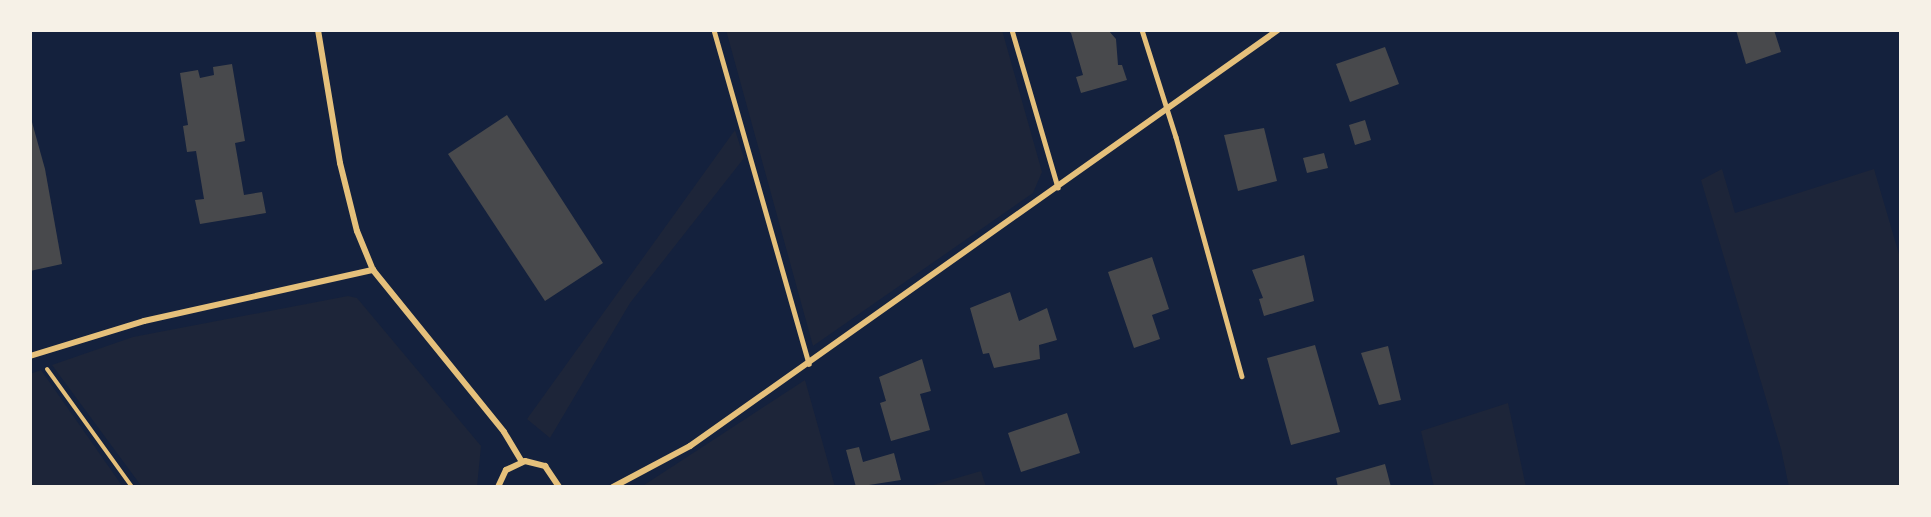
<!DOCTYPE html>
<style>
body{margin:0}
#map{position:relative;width:1931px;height:517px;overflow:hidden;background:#14213d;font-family:Karla,sans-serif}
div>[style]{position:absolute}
.green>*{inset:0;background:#1d2539}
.building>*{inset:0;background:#48494c}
.path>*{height:4px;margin:-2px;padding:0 2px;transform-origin:2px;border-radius:2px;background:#e5c07b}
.service>*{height:4.5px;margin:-2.25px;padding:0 2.25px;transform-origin:2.25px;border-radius:2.25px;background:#e5c07b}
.minor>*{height:6px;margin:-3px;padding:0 3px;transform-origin:3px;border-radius:3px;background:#e5c07b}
span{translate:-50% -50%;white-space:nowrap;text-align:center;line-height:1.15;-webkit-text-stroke:6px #f6f1e7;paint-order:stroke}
.frame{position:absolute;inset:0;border:32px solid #f6f1e7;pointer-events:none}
</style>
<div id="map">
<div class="green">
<i style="clip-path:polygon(726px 30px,1002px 30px,1042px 172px,1033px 193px,813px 346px)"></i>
<i style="clip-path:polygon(735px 130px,744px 158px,630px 303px,550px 438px,527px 419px)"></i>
<i style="clip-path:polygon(1722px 169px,1735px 213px,1874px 169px,1901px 261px,1901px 487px,1789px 487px,1781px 449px,1701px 180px)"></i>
<i style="clip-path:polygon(348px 296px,357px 298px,481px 446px,477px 487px,142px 487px,52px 365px,133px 337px)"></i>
<i style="clip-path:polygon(41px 370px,123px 487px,30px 487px,30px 374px)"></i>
<i style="clip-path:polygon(805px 380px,835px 487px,641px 487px)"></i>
<i style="clip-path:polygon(1508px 403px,1526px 487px,1434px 487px,1421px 431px)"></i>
<i style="clip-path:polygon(981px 471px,986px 487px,926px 487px)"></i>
</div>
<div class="building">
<i style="clip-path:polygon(1066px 30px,1108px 30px,1116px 39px,1118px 65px,1122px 65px,1127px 80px,1081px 93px,1076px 77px,1083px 75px,1071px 33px)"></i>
<i style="clip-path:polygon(1736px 30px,1774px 30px,1781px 52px,1746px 64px)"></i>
<i style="clip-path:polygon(1385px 47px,1399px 84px,1350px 102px,1336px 64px)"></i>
<i style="clip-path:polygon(232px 64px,245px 141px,235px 143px,244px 195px,262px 192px,266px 213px,200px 224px,195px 200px,204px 199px,196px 151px,187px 152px,183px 126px,188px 125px,180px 73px,198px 70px,200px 78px,214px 75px,213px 67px)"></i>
<i style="clip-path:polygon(30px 115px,45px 169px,62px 264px,30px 271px)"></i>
<i style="clip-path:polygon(507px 115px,603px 263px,545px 301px,448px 154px)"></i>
<i style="clip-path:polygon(1365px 120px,1371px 140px,1355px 145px,1349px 125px)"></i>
<i style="clip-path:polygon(1264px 128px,1277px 181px,1238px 191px,1224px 135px)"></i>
<i style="clip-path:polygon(1324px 153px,1328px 168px,1307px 173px,1303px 158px)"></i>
<i style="clip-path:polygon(1304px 255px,1314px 301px,1264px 316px,1259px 299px,1263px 298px,1252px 270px)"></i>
<i style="clip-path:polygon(1152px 257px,1169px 309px,1152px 315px,1160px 339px,1134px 348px,1108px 272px)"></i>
<i style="clip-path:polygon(1010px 292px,1019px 321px,1047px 308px,1057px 340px,1039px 345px,1040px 359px,994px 368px,989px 353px,983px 354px,970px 308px)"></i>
<i style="clip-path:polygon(1315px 345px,1340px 432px,1291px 445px,1267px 358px)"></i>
<i style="clip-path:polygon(1388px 346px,1401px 400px,1379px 405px,1361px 353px)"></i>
<i style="clip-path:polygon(922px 359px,931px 391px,920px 394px,930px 430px,891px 441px,880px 403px,886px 401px,879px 377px)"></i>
<i style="clip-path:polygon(1067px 413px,1080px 453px,1021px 472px,1008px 433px)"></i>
<i style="clip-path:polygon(859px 447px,863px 462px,894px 453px,901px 480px,856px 487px,846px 450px)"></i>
<i style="clip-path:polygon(1385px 464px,1391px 487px,1338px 487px,1336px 478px)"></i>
</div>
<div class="path">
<i style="left:47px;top:369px;width:145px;rotate:54.2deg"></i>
</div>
<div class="service">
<i style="left:714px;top:30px;width:347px;rotate:74.1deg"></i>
<i style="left:1012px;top:30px;width:164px;rotate:73.7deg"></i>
<i style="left:1142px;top:30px;width:112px;rotate:72.4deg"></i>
<i style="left:1176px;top:137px;width:248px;rotate:74.6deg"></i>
</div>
<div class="minor">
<i style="left:318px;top:30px;width:135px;rotate:80.6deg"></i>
<i style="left:340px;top:163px;width:70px;rotate:76deg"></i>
<i style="left:357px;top:231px;width:42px;rotate:67.7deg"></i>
<i style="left:373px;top:270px;width:208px;rotate:51deg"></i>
<i style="left:504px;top:432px;width:35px;rotate:59deg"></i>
<i style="left:30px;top:356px;width:119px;rotate:-17.1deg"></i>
<i style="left:144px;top:321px;width:235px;rotate:-12.6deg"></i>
<i style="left:498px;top:487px;width:19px;rotate:-65deg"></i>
<i style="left:506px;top:470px;width:21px;rotate:-25deg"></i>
<i style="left:525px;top:461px;width:21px;rotate:14deg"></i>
<i style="left:545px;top:466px;width:25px;rotate:56deg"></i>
<i style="left:613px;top:487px;width:87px;rotate:-28deg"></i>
<i style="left:690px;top:446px;width:720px;rotate:-35.28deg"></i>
</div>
<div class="frame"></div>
</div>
